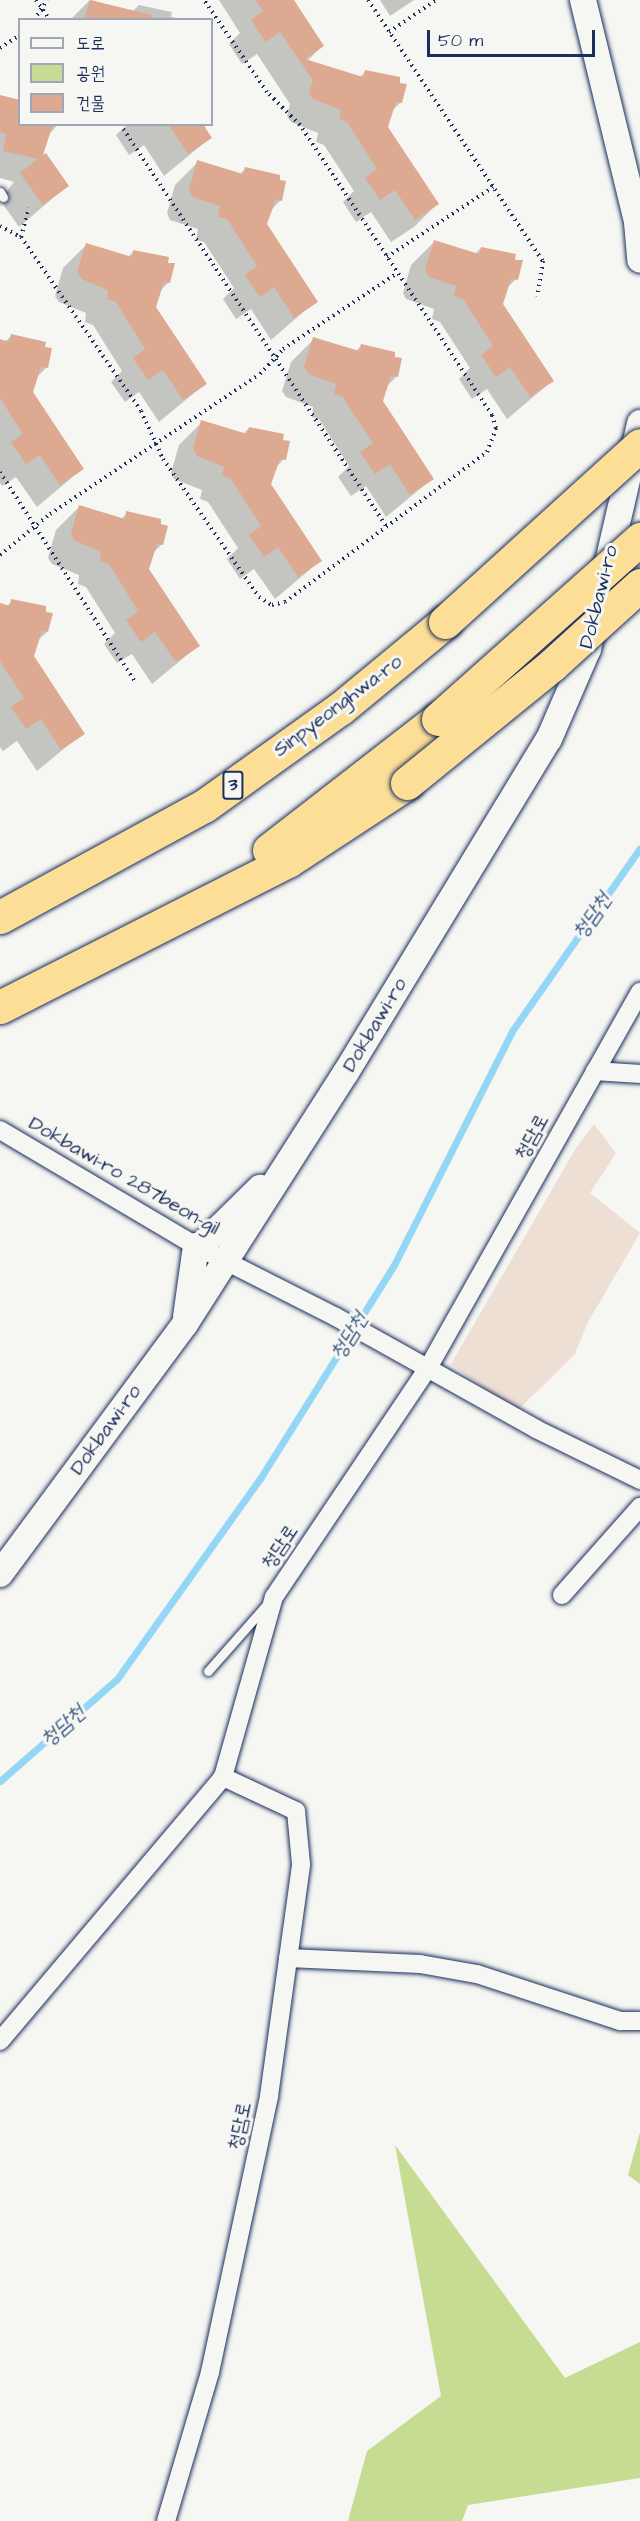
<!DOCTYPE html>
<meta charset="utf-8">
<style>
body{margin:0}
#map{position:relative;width:640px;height:2521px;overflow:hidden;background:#f6f6f2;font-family:"Architects Daughter","Poor Story",sans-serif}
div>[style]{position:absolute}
.built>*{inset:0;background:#eedfd5}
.green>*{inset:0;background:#c5dc92}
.shadow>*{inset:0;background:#0003}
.stream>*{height:7px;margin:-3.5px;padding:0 3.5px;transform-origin:3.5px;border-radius:3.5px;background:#94d6f6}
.building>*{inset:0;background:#dda991}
.path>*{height:4px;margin-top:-2px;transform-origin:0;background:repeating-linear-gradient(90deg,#1b2f5e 0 1.5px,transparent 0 6px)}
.roads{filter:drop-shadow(0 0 2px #1b2f5e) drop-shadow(0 0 2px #1b2f5e)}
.lane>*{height:9px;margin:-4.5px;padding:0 4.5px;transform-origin:4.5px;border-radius:4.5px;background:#f6f6f2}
.street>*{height:18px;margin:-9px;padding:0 9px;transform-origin:9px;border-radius:9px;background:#f6f6f2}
.secondary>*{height:26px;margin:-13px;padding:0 13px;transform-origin:13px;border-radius:13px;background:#f6f6f2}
.highway>*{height:33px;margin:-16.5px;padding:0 16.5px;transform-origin:16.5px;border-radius:16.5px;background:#fdde96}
.bridges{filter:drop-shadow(0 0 2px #1b2f5e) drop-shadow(0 0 2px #1b2f5e)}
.highway-bridge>*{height:33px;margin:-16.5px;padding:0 16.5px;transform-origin:16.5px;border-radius:16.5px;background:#fdde96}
span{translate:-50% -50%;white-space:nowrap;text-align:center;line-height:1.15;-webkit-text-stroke:6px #f6f6f2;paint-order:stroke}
.shield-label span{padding:2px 4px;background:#f6f6f2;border:2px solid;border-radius:4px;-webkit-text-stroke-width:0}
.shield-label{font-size:18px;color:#1b2f5e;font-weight:700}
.street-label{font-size:20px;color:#1b2f5e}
.water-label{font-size:21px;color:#395984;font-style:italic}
.legend{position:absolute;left:18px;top:18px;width:195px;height:108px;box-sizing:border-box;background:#f6f6f2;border:2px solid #9ea6b7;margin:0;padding:8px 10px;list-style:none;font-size:18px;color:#1b2f5e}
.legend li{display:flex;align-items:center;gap:12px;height:30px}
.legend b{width:30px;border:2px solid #9ea6b7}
.scale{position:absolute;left:427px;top:30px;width:168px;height:27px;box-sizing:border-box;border:3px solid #1b2f5e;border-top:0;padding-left:8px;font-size:18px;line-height:21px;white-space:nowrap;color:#1b2f5e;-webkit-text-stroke:4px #f6f6f2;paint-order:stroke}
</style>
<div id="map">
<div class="built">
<i style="clip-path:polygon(594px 1124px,616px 1153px,590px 1193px,640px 1233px,587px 1324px,575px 1354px,516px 1412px,451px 1364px,576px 1148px)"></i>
</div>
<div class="green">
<i style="clip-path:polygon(640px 2132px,640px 2184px,628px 2175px)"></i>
<i style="clip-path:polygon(395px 2145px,565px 2378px,640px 2342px,640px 2478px,468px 2505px,462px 2521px,348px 2521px,367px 2451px,441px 2396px)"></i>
</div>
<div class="shadow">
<i style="clip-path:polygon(90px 0,133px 11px,139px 5px,172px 12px,171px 17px,178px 18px,70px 20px)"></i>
<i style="clip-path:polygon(219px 0,292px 0,322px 46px,307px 61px,360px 77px,366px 71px,401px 102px,391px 112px,386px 127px,437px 204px,414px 227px,391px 242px,371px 212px,356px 222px,343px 202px,354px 191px,324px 145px,316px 142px,318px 133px,291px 122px,287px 116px,290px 104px,257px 54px,242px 64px,229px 44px,240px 33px)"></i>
<i style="clip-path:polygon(380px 0,414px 0,390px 16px)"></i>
<i style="clip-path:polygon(0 96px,16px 101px,20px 98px,20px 124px,58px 124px,48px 136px,40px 159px,67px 186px,19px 227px,0 200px,14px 182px,0 178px)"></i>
<i style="clip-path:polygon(201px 124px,210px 138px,164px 176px,144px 145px,129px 155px,116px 135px,127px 125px)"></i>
<i style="clip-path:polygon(198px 162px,239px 175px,245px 169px,281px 200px,271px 210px,266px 225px,316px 301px,271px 340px,251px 309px,236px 319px,223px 299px,234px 288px,204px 242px,196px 240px,198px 229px,170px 220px,167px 213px,175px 185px)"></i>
<i style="clip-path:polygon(434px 242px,475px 254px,481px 248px,516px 279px,506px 289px,502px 304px,552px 381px,507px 419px,487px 389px,472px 399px,459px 379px,470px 368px,440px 322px,432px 319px,434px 309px,406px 299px,403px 293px,411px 265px)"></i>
<i style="clip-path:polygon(86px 245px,128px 257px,134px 251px,169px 282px,159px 292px,154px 307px,205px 384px,159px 422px,139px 392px,125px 402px,111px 382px,122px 371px,93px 325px,85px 322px,86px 313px,59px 302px,55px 296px,63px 268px)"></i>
<i style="clip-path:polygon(11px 336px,47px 367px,36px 378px,32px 392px,82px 469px,37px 507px,16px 477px,2px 486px,0 483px,0 340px,5px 342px)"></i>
<i style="clip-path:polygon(314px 339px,355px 352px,361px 346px,396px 377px,386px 387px,381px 401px,432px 479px,386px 517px,366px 486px,351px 496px,338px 477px,349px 466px,319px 419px,312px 417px,313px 407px,286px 397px,282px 391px,291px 362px)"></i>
<i style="clip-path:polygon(202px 422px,243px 434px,249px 428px,284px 459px,274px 469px,269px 484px,320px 561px,275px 599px,254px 569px,240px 579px,227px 559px,238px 548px,208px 502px,200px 499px,202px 490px,174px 479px,171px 473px,179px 445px)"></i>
<i style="clip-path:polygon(79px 507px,121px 519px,127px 513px,162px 544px,152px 554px,147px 569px,198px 646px,152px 684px,132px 654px,117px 663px,104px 644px,115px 633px,86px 587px,78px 584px,79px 575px,52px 564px,48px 558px,56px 530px)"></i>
<i style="clip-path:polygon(12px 601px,47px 632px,37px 641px,32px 656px,83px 733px,37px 771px,17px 741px,3px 751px,0 747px,0 605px,6px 607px)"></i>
</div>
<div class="stream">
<i style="left:0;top:1781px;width:155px;rotate:-41.1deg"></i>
<i style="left:117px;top:1679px;width:248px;rotate:-54.5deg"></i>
<i style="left:261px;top:1477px;width:250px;rotate:-57.9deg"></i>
<i style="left:394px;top:1265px;width:262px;rotate:-63.2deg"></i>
<i style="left:512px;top:1031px;width:223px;rotate:-55deg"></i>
</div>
<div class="building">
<i style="clip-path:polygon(90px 0,152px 15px,151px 20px,84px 20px)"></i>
<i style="clip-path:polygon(256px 0,294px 0,324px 46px,305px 59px,363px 77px,365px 70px,400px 77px,400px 83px,407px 84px,402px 103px,396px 102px,388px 127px,439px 204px,415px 220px,395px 190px,380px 200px,365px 178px,377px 169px,347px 122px,339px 119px,341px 110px,313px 99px,309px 92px,313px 80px,280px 32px,266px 42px,251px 20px,263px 11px)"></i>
<i style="clip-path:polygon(0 95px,20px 100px,20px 124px,53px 124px,43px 155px,46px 153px,69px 186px,43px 205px,20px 173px,38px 159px,3px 151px,6px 134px,0 132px)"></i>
<i style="clip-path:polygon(168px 124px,203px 124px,212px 138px,188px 154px)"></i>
<i style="clip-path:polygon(197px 160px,243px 174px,245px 167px,280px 175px,280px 180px,286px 181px,282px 201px,276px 199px,267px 224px,318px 302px,294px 318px,274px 287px,260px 297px,245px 275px,257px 266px,227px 219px,218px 217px,220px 206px,193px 197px,189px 190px)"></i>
<i style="clip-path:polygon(434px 240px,479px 254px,481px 247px,516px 254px,515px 260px,523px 260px,518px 280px,511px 279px,503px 304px,554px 381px,530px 397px,510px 367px,496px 377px,481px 355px,493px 346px,463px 299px,454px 296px,456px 286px,429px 277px,425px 269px)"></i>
<i style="clip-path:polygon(86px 243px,132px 257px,133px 250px,169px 257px,168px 263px,175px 263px,170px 283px,164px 282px,156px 307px,207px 384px,183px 400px,163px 370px,148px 380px,133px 358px,145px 349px,116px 302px,107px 299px,108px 290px,82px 279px,77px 272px)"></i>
<i style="clip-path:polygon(11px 334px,46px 342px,45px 347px,52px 348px,48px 368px,41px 367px,33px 392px,84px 469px,60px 485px,40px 455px,26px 464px,11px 442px,23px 434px,0 398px,0 339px,9px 342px)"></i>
<i style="clip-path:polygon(313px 337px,359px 351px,361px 344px,395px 352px,395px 357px,402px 358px,398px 377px,391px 376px,383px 401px,434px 479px,410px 495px,390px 464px,375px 474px,360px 452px,373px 443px,342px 396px,334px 394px,336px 384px,309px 374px,304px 367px)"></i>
<i style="clip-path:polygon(201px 420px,247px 434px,249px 427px,284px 434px,283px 440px,290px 441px,286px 460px,280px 459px,271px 484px,322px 561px,298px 577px,278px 547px,264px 557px,249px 535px,261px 526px,231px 479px,222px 476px,224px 467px,197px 456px,193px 449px)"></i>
<i style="clip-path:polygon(79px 505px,125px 519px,126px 511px,161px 519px,161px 524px,168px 526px,163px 545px,157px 544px,149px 569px,200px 646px,176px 662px,155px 632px,141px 642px,126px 620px,138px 611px,109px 564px,100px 561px,101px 552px,75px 541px,71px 534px)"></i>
<i style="clip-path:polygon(11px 599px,46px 606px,46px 612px,53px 613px,48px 632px,42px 631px,34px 656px,85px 734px,61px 750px,41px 719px,26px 729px,11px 707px,24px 698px,0 661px,0 603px,10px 606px)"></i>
</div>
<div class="path">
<i style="left:36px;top:0;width:24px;rotate:55deg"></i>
<i style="left:368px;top:0;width:314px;rotate:56.2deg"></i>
<i style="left:543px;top:261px;width:36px;rotate:99deg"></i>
<i style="left:34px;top:20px;width:24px;rotate:-57deg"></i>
<i style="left:389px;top:32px;width:57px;rotate:-34.2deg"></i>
<i style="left:0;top:48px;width:24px;rotate:-33deg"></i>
<i style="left:120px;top:124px;width:483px;rotate:56.5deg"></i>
<i style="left:0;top:226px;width:24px;rotate:28deg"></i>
<i style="left:21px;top:237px;width:211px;rotate:55.4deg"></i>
<i style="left:141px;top:411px;width:53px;rotate:65.4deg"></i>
<i style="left:163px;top:459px;width:168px;rotate:55.2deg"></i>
<i style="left:259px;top:597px;width:15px;rotate:32deg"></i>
<i style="left:272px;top:605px;width:13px;rotate:-13deg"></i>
<i style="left:285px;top:602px;width:252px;rotate:-36.6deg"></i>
<i style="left:487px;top:452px;width:26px;rotate:-69deg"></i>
<i style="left:496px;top:428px;width:14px;rotate:-107deg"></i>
<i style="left:492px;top:415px;width:348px;rotate:-123.5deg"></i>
<i style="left:300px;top:125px;width:47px;rotate:-135deg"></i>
<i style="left:267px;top:92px;width:112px;rotate:-124.4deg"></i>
<i style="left:21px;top:237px;width:30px;rotate:-75deg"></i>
<i style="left:387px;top:257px;width:127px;rotate:-33.4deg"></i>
<i style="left:0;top:472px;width:251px;rotate:57.2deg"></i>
<i style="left:0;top:555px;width:65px;rotate:-39.4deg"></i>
<i style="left:50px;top:514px;width:252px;rotate:-33.7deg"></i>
<i style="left:260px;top:374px;width:34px;rotate:-47deg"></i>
<i style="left:283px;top:349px;width:136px;rotate:-33.6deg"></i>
</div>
<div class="roads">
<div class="lane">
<i style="left:0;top:192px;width:6px;rotate:59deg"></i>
<i style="left:208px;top:1671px;width:91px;rotate:-48.6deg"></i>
</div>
<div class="street">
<i style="left:595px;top:1071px;width:45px;rotate:3.8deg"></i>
<i style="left:0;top:1130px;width:228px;rotate:30.6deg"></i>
<i style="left:196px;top:1246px;width:157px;rotate:26.9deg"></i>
<i style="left:336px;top:1317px;width:229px;rotate:29.2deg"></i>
<i style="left:536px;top:1429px;width:116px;rotate:26.1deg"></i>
<i style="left:562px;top:1595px;width:118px;rotate:-48.4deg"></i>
<i style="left:288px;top:1958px;width:132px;rotate:2.6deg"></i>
<i style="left:420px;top:1964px;width:58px;rotate:10deg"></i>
<i style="left:477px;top:1974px;width:151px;rotate:18.2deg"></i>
<i style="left:620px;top:2021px;width:20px"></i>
<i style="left:0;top:2041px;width:346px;rotate:-49.8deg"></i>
<i style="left:223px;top:1777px;width:187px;rotate:-74.2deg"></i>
<i style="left:274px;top:1597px;width:276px;rotate:-56.1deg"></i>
<i style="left:428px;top:1368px;width:432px;rotate:-60.6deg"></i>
<i style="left:166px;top:2521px;width:155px;rotate:-73.5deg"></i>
<i style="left:210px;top:2372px;width:282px;rotate:-77.9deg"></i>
<i style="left:269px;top:2096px;width:234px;rotate:-82.1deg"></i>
<i style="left:301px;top:1864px;width:53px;rotate:-95.4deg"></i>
<i style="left:296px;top:1811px;width:81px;rotate:-155deg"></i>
</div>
<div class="secondary">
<i style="left:583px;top:0;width:228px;rotate:76.3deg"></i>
<i style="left:637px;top:222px;width:38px;rotate:85deg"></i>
<i style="left:201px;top:1246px;width:83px;rotate:-44.5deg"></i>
<i style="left:186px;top:1317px;width:72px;rotate:-82deg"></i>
<i style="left:0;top:1574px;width:311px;rotate:-53.5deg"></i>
<i style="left:185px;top:1324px;width:297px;rotate:-57.4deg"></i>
<i style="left:345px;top:1074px;width:392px;rotate:-58.7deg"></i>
<i style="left:549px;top:739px;width:98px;rotate:-66.6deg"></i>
<i style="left:588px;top:649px;width:232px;rotate:-77deg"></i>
</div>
<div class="highway">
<i style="left:269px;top:850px;width:214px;rotate:-37.8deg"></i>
<i style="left:0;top:917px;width:232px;rotate:-28.6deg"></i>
<i style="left:204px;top:806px;width:168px;rotate:-35.6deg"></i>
<i style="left:341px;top:708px;width:135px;rotate:-39.6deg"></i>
<i style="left:0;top:1007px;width:323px;rotate:-26.9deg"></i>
<i style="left:288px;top:861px;width:142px;rotate:-33.2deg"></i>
</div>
</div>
<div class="bridges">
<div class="highway-bridge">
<i style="left:445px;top:622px;width:263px;rotate:-42.2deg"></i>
<i style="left:438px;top:719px;width:271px;rotate:-41.7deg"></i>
<i style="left:407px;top:783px;width:187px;rotate:-39.1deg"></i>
<i style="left:552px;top:665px;width:119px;rotate:-42.3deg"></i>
</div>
</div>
<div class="shield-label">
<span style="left:233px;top:785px">3</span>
</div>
<div class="street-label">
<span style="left:599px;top:597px;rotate:-76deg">Dokbawi-ro</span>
<span style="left:338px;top:706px;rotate:-37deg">Sinpyeonghwa-ro</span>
<span style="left:375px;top:1025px;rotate:-59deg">Dokbawi-ro</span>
<span style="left:532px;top:1137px;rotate:-61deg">청담로</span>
<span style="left:124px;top:1176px;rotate:30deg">Dokbawi-ro 287beon-gil</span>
<span style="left:106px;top:1430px;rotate:-54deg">Dokbawi-ro</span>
<span style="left:280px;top:1547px;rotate:-56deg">청담로</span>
<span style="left:240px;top:2126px;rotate:-78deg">청담로</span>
</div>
<div class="water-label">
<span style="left:592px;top:916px;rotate:-55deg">청담천</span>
<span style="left:349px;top:1336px;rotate:-58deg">청담천</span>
<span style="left:63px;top:1726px;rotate:-41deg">청담천</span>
</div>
<ul class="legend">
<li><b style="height:8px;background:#f6f6f2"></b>도로</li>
<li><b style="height:16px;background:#c5dc92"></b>공원</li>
<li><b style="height:16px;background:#dda991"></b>건물</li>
</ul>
<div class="scale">50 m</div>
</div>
